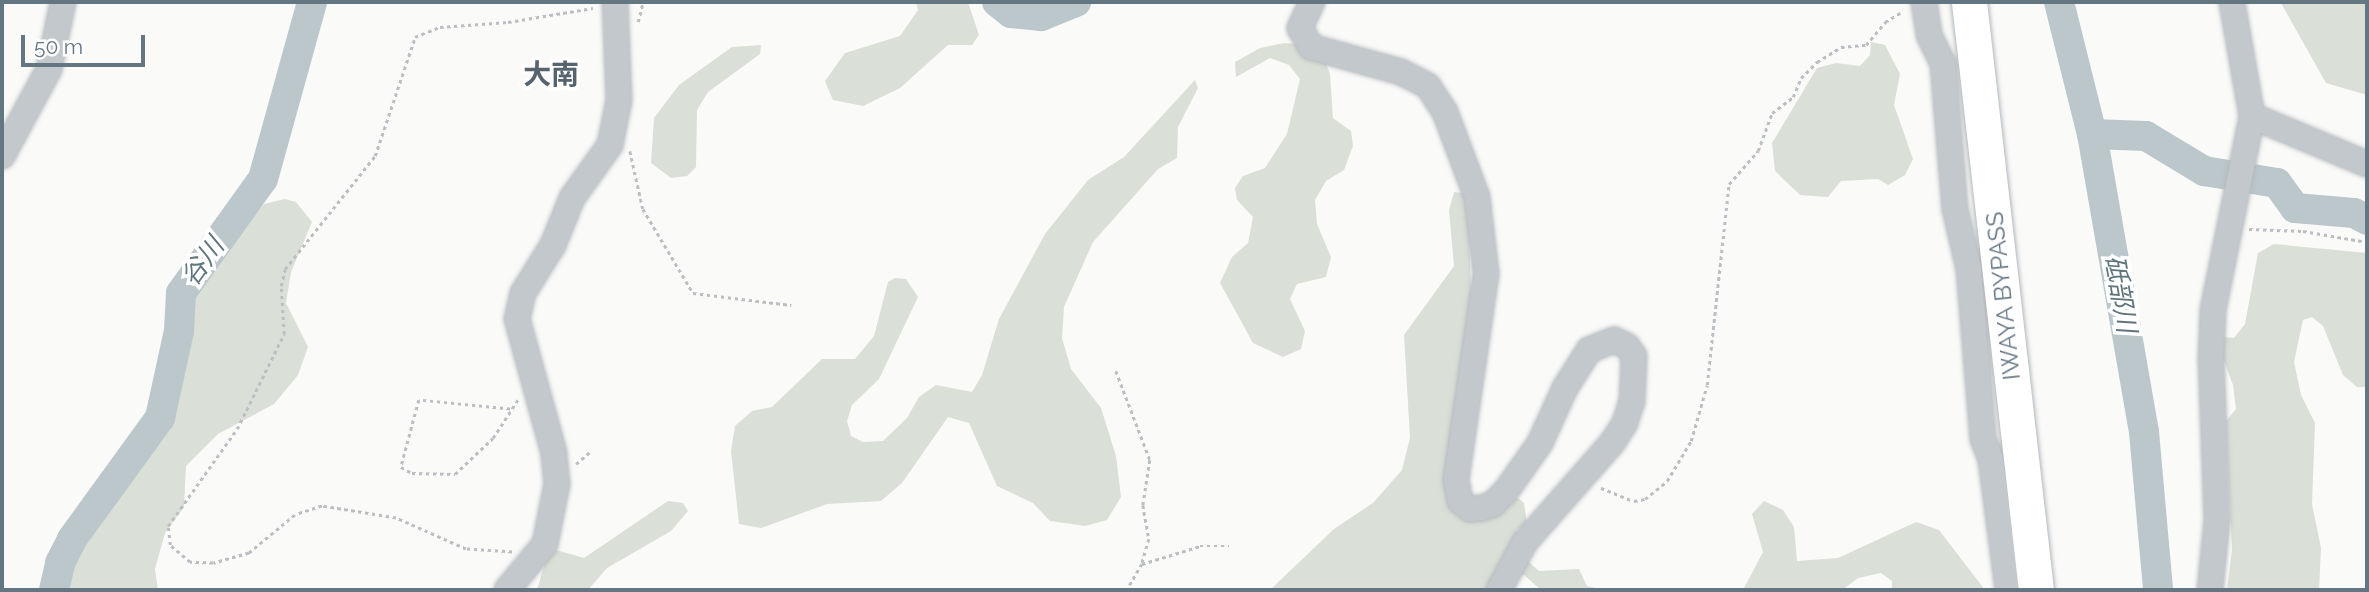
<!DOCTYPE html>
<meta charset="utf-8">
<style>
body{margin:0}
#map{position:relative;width:2369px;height:592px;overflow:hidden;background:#fafaf8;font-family:Raleway,"Noto Sans JP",sans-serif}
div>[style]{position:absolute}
.green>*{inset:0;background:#dadfd7}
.river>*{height:30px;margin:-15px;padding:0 15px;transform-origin:15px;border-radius:15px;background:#bbc7cb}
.path>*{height:2.5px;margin-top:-1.25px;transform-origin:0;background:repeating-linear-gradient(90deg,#bbbfc2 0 3.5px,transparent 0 7px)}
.roads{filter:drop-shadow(0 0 2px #b4b9bd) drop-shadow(0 0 2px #b4b9bd)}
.minor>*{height:24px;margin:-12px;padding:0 12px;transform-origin:12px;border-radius:12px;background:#c3c8cc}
.highway>*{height:35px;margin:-17.5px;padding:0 17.5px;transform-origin:17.5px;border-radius:17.5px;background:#fff}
span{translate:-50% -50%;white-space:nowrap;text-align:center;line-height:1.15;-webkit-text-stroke:7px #fff;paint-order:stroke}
.street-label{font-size:24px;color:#657683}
.water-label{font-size:26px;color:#60757c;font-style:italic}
.quarter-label{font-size:28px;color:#57646e;font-weight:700}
.frame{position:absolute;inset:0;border:4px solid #657683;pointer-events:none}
.scale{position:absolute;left:21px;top:35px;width:124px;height:32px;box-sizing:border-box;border:4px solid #657683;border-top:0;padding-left:9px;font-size:21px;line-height:24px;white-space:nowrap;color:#657683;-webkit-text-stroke:5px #fff;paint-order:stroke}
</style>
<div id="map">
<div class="green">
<i style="clip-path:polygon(916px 2px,968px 2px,979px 35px,972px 45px,948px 45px,900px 88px,863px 106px,833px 100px,825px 81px,845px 53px,900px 36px,918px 10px)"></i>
<i style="clip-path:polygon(1004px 2px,1068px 2px,1053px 11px,1016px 8px)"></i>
<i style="clip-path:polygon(2367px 2px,2367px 95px,2326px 83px,2281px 3px)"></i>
<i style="clip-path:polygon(1871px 42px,1885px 45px,1900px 74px,1894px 105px,1913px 159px,1905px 175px,1888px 185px,1878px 179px,1841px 181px,1828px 197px,1800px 195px,1775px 171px,1772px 143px,1817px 68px,1836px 63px,1860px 66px,1870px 55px)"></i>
<i style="clip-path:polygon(1284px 43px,1300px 44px,1325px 61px,1330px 74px,1333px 118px,1351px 131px,1353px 146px,1344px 170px,1326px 181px,1315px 200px,1317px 224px,1331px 257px,1326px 277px,1297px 284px,1290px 299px,1305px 331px,1301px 349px,1283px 357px,1253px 343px,1220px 283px,1232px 257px,1248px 243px,1253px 217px,1237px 200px,1235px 188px,1243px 176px,1265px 168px,1287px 134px,1300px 79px,1289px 65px,1270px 58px,1236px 77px,1235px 62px,1260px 48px)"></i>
<i style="clip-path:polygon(761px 45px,760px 54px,708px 92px,697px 110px,696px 167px,687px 176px,671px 178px,651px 163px,654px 118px,679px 85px,732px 47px)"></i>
<i style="clip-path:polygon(1195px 80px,1198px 88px,1178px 127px,1177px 158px,1158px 169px,1093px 242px,1064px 307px,1062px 338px,1071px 369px,1101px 408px,1116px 456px,1121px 497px,1107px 520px,1085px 526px,1050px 521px,1033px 503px,997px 486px,969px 423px,948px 417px,902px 483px,881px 501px,827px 504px,761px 528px,739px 524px,731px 451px,735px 426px,752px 411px,772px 407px,822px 359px,855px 359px,874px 336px,888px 282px,895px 278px,906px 279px,918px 297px,879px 379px,852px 405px,847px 421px,851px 436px,863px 442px,883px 441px,907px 418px,919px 397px,936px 385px,972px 392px,982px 375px,999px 319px,1045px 234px,1088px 180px,1124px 157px)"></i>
<i style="clip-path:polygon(1454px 192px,1462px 193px,1468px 200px,1472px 320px,1462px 353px,1448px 495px,1499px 504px,1518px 498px,1524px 503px,1527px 524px,1517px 530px,1513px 547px,1539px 571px,1579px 569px,1587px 586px,1603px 590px,1541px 590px,1524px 575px,1508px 577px,1492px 590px,1270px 590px,1334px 529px,1373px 503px,1402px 470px,1410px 438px,1404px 335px,1454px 266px,1449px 210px)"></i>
<i style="clip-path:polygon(285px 199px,296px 202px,312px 222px,291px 272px,286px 303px,308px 347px,298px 375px,274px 404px,218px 434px,186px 466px,184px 507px,165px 533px,155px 569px,158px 590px,64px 590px,76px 549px,163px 428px,188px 333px,191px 300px,204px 275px,264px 204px)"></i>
<i style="clip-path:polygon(2274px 244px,2367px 253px,2367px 387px,2357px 387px,2343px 375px,2323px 326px,2312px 317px,2303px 320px,2294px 362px,2301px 395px,2315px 423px,2312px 504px,2321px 548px,2319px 590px,2227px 590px,2232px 550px,2226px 421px,2236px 409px,2233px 385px,2223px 358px,2223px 337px,2234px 338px,2245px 324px,2258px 253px)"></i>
<i style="clip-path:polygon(668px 501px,683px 503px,688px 511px,671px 531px,607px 568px,588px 590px,537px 590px,547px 556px,556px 550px,584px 558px)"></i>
<i style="clip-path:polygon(1764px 501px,1783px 510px,1794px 527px,1797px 561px,1838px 558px,1916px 522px,1939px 530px,1985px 590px,1892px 590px,1892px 581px,1881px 573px,1858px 578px,1842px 590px,1743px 590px,1763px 552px,1752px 514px)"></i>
</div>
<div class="river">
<i style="left:997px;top:2px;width:18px;rotate:38deg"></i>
<i style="left:1011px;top:13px;width:30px;rotate:6deg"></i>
<i style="left:1041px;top:16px;width:38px;rotate:-22deg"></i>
<i style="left:2059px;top:2px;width:136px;rotate:76deg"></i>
<i style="left:2092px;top:134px;width:303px;rotate:80.1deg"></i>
<i style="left:2144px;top:432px;width:159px;rotate:84.9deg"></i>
<i style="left:2092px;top:134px;width:54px;rotate:2.1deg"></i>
<i style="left:2146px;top:136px;width:68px;rotate:31.1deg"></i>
<i style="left:2204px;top:171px;width:74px;rotate:9.3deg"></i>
<i style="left:2277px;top:183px;width:31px;rotate:54deg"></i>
<i style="left:2295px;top:208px;width:59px;rotate:4.8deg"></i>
<i style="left:2354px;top:213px;width:15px;rotate:28deg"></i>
<i style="left:54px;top:590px;width:28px;rotate:-77deg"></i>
<i style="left:60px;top:563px;width:27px;rotate:-63deg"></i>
<i style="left:72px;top:539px;width:150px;rotate:-54deg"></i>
<i style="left:160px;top:418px;width:89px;rotate:-77.7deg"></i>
<i style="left:179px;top:331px;width:38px;rotate:-87deg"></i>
<i style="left:181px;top:293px;width:140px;rotate:-54.3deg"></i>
<i style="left:263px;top:179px;width:184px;rotate:-74.5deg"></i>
</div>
<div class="path">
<i style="left:638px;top:22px;width:21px;rotate:-76deg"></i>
<i style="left:630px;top:151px;width:59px;rotate:77.4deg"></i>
<i style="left:643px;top:209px;width:98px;rotate:59.2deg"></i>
<i style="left:693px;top:293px;width:99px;rotate:7deg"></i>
<i style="left:2249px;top:229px;width:54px;rotate:2.1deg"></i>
<i style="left:2303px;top:231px;width:65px;rotate:9.8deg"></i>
<i style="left:1116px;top:371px;width:95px;rotate:69.1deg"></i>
<i style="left:1150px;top:460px;width:46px;rotate:98.8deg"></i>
<i style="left:1143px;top:505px;width:35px;rotate:80deg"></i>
<i style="left:1149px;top:539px;width:26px;rotate:106deg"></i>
<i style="left:1142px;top:564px;width:30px;rotate:120deg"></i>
<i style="left:510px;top:409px;width:91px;rotate:-174.4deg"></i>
<i style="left:419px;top:400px;width:69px;rotate:105deg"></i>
<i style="left:401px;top:467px;width:13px;rotate:29deg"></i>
<i style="left:412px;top:473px;width:43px;rotate:1.3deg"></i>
<i style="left:455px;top:474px;width:52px;rotate:-43.5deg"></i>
<i style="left:493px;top:438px;width:48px;rotate:-57deg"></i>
<i style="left:576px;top:464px;width:21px;rotate:-41deg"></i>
<i style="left:1601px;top:488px;width:35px;rotate:22deg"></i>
<i style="left:1634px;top:501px;width:11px;rotate:-10deg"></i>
<i style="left:1645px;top:499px;width:28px;rotate:-39deg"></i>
<i style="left:1667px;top:481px;width:47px;rotate:-59deg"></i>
<i style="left:1691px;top:441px;width:58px;rotate:-74.1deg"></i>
<i style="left:1707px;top:385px;width:202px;rotate:-83.8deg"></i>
<i style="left:1729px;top:184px;width:44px;rotate:-48.7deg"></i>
<i style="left:1758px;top:151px;width:40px;rotate:-69.8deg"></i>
<i style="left:1772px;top:113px;width:26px;rotate:-37deg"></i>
<i style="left:1793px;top:97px;width:21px;rotate:-67deg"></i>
<i style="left:1801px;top:78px;width:23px;rotate:-45deg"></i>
<i style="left:1817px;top:62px;width:28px;rotate:-32deg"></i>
<i style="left:1841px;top:47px;width:25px;rotate:-5deg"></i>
<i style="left:1866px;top:45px;width:30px;rotate:-50deg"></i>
<i style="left:1885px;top:22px;width:21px;rotate:-31deg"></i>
<i style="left:512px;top:552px;width:46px;rotate:-176.3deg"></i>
<i style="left:466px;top:549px;width:77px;rotate:-156.1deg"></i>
<i style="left:396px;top:518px;width:75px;rotate:-170.8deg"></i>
<i style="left:322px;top:506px;width:28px;rotate:162deg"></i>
<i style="left:295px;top:515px;width:60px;rotate:140.4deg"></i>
<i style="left:249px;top:553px;width:37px;rotate:164deg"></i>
<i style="left:213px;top:563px;width:23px;rotate:-178deg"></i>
<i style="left:190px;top:562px;width:26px;rotate:-140deg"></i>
<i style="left:170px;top:545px;width:19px;rotate:-96deg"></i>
<i style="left:168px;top:526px;width:119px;rotate:-54.6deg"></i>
<i style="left:237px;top:429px;width:106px;rotate:-63.7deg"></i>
<i style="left:284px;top:334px;width:48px;rotate:-93.6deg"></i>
<i style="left:281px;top:286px;width:17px;rotate:-77deg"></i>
<i style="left:285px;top:269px;width:144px;rotate:-51.5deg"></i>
<i style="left:375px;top:156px;width:126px;rotate:-71.4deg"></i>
<i style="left:415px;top:37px;width:27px;rotate:-22deg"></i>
<i style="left:440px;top:27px;width:68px;rotate:-4.2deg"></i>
<i style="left:508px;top:22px;width:86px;rotate:-9.4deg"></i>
<i style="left:1142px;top:564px;width:61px;rotate:-17.2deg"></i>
<i style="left:1200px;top:546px;width:29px"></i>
</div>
<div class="roads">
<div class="minor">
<i style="left:1312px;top:2px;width:29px;rotate:115deg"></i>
<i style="left:1300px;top:28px;width:22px;rotate:60deg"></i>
<i style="left:1311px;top:47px;width:93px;rotate:15.5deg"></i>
<i style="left:1401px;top:72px;width:30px;rotate:27deg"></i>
<i style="left:1428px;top:86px;width:31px;rotate:57deg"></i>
<i style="left:1445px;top:112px;width:91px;rotate:69.4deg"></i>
<i style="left:1477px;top:197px;width:78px;rotate:83.3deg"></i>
<i style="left:1486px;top:274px;width:208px;rotate:98.3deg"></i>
<i style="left:1456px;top:480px;width:21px;rotate:79deg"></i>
<i style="left:1460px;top:501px;width:13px;rotate:39deg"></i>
<i style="left:1470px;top:509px;width:12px;rotate:-5deg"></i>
<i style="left:1482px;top:508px;width:12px;rotate:-20deg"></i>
<i style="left:1493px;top:504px;width:18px;rotate:-45deg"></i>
<i style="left:1506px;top:491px;width:59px;rotate:-54.7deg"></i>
<i style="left:1540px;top:443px;width:60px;rotate:-65.6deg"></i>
<i style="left:1565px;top:388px;width:45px;rotate:-57.7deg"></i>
<i style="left:1589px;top:350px;width:27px;rotate:-22deg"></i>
<i style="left:1614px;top:340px;width:14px;rotate:25deg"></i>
<i style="left:1627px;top:346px;width:12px;rotate:55deg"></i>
<i style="left:1634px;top:356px;width:45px;rotate:92.5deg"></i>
<i style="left:1632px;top:401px;width:23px;rotate:108deg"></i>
<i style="left:1625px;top:423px;width:24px;rotate:123deg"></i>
<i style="left:1612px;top:443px;width:132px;rotate:131.3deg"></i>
<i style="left:1525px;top:542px;width:55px;rotate:118.4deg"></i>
<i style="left:1924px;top:2px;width:33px;rotate:81deg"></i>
<i style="left:1929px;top:35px;width:32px;rotate:64deg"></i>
<i style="left:1943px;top:64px;width:145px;rotate:85.3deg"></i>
<i style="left:1955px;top:209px;width:62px;rotate:76.9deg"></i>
<i style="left:1969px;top:269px;width:171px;rotate:85.3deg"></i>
<i style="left:1983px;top:439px;width:22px;rotate:69deg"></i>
<i style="left:1991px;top:460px;width:131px;rotate:82.5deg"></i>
<i style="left:2252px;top:116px;width:125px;rotate:22.7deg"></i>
<i style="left:2px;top:156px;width:99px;rotate:-61.6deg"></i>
<i style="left:49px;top:69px;width:68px;rotate:-78.2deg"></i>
<i style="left:507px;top:590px;width:60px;rotate:-50.4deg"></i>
<i style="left:545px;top:544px;width:61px;rotate:-78.7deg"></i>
<i style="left:557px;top:484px;width:31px;rotate:-96deg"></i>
<i style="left:554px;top:453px;width:139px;rotate:-105.4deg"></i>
<i style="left:517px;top:319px;width:27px;rotate:-77deg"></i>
<i style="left:523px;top:293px;width:57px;rotate:-58deg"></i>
<i style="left:553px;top:245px;width:51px;rotate:-68deg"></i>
<i style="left:572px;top:198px;width:65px;rotate:-54.4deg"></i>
<i style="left:610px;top:145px;width:46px;rotate:-78.7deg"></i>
<i style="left:619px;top:100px;width:98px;rotate:-92.3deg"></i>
<i style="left:2210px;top:590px;width:70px;rotate:-84.3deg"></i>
<i style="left:2217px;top:520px;width:160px;rotate:-92.1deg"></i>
<i style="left:2211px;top:360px;width:50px;rotate:-87.7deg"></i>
<i style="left:2213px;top:310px;width:198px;rotate:-78.6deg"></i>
<i style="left:2252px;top:116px;width:116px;rotate:-100deg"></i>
</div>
<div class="highway">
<i style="left:1969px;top:2px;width:592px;rotate:83.5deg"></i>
</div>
</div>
<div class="street-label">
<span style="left:2003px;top:296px;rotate:-96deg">IWAYA BYPASS</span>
</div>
<div class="water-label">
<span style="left:203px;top:262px;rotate:-54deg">谷川</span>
<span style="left:2120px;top:294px;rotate:80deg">砥部川</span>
</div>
<div class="quarter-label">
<span style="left:551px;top:75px">大南</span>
</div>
<div class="frame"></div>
<div class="scale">50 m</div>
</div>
